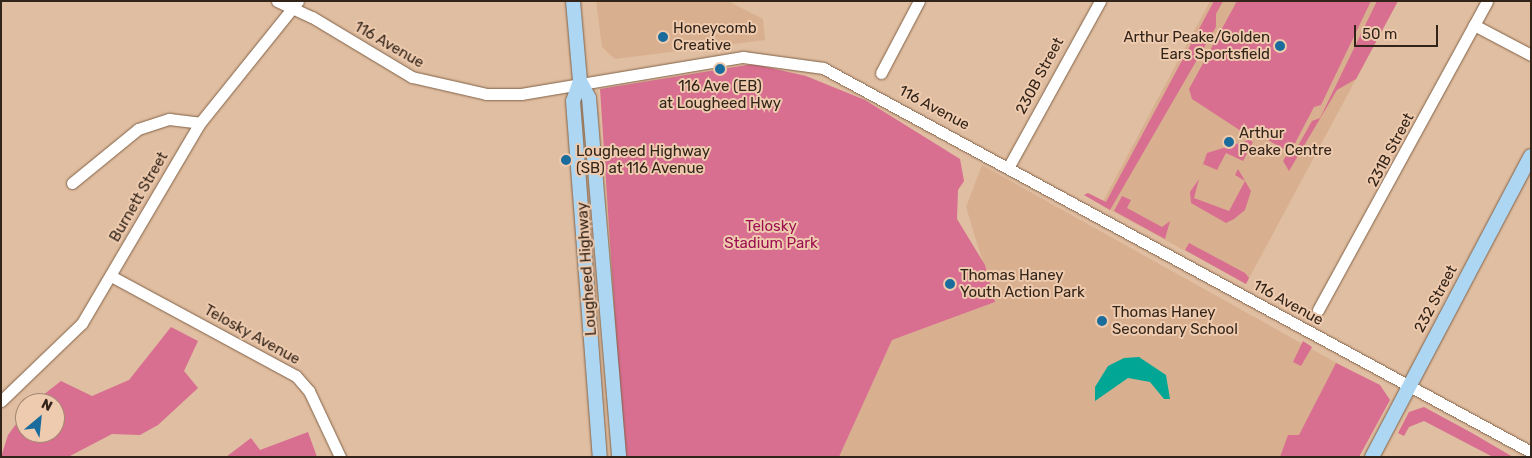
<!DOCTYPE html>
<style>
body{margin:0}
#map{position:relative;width:1532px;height:458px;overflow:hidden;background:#e0bea1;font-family:Rubik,sans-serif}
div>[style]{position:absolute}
.built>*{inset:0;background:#d9b08f}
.green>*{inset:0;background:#d86e90}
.water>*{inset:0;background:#01a694}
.roads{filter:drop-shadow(0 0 1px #816248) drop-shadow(0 0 1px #816248)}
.minor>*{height:11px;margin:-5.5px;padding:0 5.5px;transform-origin:5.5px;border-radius:5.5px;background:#fff}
.major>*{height:14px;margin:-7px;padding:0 7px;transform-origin:7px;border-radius:7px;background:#add6f3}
.dots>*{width:14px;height:14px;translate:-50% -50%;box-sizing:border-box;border:2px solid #eecaae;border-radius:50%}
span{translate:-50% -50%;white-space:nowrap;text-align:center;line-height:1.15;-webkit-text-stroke:4px #eecaae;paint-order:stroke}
.poi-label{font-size:15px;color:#322419}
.left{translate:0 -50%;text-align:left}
.right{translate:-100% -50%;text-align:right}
.street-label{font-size:15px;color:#322419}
.park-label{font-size:15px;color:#9d0f51}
.frame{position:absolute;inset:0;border:2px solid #322419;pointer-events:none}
.north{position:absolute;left:15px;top:393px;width:50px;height:50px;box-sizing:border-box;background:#eecaae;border:1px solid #a38872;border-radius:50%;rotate:28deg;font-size:14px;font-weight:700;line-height:20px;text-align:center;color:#322419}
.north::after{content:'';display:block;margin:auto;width:18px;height:22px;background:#1a6c9d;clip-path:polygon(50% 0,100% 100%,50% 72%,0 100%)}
.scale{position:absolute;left:1354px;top:25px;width:84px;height:22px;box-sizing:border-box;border:2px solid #322419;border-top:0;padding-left:6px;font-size:15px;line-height:18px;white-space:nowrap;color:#322419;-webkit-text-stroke:4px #eecaae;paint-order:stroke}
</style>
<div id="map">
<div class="built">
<i style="clip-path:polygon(596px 1px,728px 1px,763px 19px,765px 40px,615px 59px,602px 47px)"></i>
<i style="clip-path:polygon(1210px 1px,1398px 1px,1246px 284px,1101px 205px)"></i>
<i style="clip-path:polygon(982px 165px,1369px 381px,1353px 457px,839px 457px,892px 340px,995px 302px,966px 207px)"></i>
</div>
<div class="green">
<i style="clip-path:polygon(1214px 1px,1223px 1px,1216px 14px,1216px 27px,1110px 210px,1084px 195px,1088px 193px,1106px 202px)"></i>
<i style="clip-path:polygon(1237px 1px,1371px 1px,1321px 105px,1314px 107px,1293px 147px,1284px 149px,1248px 129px,1241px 131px,1192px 99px,1189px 89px)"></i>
<i style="clip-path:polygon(1377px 1px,1398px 1px,1356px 79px,1337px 90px,1289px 171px,1283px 161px,1287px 154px,1295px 151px,1312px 121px,1320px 118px)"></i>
<i style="clip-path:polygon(753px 64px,806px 76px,865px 100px,960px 159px,964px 181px,958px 190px,957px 219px,985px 265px,995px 302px,892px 340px,839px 457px,624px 457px,600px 89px)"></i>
<i style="clip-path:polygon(1249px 140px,1253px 142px,1243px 161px,1226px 153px,1217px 170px,1203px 164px,1201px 170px,1207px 153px)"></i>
<i style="clip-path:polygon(1238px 169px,1251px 191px,1245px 210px,1234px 219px,1226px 223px,1191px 203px,1190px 192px,1199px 179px,1194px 198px,1229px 211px,1245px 181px,1235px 175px)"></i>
<i style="clip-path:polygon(1122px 196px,1131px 200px,1127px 208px,1162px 227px,1170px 221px,1165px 239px,1114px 211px)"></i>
<i style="clip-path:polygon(1189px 243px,1245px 273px,1249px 278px,1246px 284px,1185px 250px)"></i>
<i style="clip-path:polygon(171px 327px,198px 341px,184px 371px,198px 388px,158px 425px,140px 435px,112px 434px,70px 456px,1px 457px,8px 435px,25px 412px,25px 433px,55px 433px,55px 403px,33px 403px,61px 381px,92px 396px,129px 380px)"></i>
<i style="clip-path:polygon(1303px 341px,1312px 347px,1301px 366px,1293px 362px)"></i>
<i style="clip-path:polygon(1336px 363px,1380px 385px,1390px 400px,1359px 457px,1280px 457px,1288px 435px,1299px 435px)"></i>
<i style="clip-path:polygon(1424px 407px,1472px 433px,1513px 457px,1493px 457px,1424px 421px,1409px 427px,1404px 436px,1398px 433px,1409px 412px)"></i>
<i style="clip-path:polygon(308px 432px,317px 457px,226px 457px,251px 438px,260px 450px)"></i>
</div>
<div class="water">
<i style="clip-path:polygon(1139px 357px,1166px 375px,1170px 399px,1164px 399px,1150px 382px,1128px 378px,1095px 401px,1095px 387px,1108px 366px,1124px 358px)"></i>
</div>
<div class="roads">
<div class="minor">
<i style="left:277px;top:1px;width:38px;rotate:25deg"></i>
<i style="left:312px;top:17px;width:117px;rotate:31deg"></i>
<i style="left:412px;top:77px;width:76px;rotate:12.9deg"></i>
<i style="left:486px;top:94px;width:35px"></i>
<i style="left:521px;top:94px;width:225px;rotate:-9.5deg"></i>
<i style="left:743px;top:57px;width:81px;rotate:7.8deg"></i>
<i style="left:823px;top:68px;width:805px;rotate:28.47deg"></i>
<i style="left:1474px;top:25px;width:64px;rotate:27.8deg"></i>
<i style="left:881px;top:73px;width:81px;rotate:-62.2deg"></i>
<i style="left:1009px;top:166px;width:188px;rotate:-61.1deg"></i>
<i style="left:72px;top:183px;width:85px;rotate:-39.3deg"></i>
<i style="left:138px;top:129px;width:33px;rotate:-18deg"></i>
<i style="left:169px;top:119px;width:31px;rotate:7deg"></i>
<i style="left:111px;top:276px;width:210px;rotate:28.4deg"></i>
<i style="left:296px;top:376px;width:20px;rotate:49deg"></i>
<i style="left:309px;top:391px;width:73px;rotate:64.8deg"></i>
<i style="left:1318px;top:310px;width:352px;rotate:-61.3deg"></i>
<i style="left:1px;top:401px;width:112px;rotate:-43.9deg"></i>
<i style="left:82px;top:323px;width:232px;rotate:-59.5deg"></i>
<i style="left:200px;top:123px;width:156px;rotate:-51.2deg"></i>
</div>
<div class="major">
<i style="left:573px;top:1px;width:80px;rotate:85deg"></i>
<i style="left:580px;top:81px;width:21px;rotate:109deg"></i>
<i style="left:573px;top:101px;width:357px;rotate:85.7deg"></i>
<i style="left:580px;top:81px;width:19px;rotate:62deg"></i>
<i style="left:589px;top:98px;width:360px;rotate:85.2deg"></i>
<i style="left:1372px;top:457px;width:340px;rotate:-62.2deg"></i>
</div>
</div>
<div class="dots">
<i style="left:663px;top:37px;background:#1a6c9d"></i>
<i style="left:1280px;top:46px;background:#1a6c9d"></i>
<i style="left:720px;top:69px;background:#1a6c9d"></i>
<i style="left:1229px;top:142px;background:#1a6c9d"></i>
<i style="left:566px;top:160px;background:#1a6c9d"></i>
<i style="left:950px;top:284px;background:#1a6c9d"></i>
<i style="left:1102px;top:321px;background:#1a6c9d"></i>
</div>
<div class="poi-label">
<span class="left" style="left:673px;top:37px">Honeycomb<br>Creative</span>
<span class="right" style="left:1270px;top:46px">Arthur Peake/Golden<br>Ears Sportsfield</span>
<span style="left:720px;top:95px">116 Ave (EB)<br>at Lougheed Hwy</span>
<span class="left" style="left:1239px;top:142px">Arthur<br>Peake Centre</span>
<span class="left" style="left:576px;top:160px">Lougheed Highway<br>(SB) at 116 Avenue</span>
<span class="left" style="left:960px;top:284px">Thomas Haney<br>Youth Action Park</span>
<span class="left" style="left:1112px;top:321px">Thomas Haney<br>Secondary School</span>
</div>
<div class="street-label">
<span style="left:389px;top:45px;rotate:30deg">116 Avenue</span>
<span style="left:1040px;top:76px;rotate:-62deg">230B Street</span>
<span style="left:934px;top:108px;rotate:28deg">116 Avenue</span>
<span style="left:1391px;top:150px;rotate:-62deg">231B Street</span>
<span style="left:139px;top:197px;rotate:-60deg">Burnett Street</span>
<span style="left:587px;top:269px;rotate:-94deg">Lougheed Highway</span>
<span style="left:1436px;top:299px;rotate:-62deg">232 Street</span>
<span style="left:1288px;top:303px;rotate:29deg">116 Avenue</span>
<span style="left:252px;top:335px;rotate:29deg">Telosky Avenue</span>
</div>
<div class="park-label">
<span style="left:771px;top:235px">Telosky<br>Stadium Park</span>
</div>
<div class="frame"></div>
<div class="north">N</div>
<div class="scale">50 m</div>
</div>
